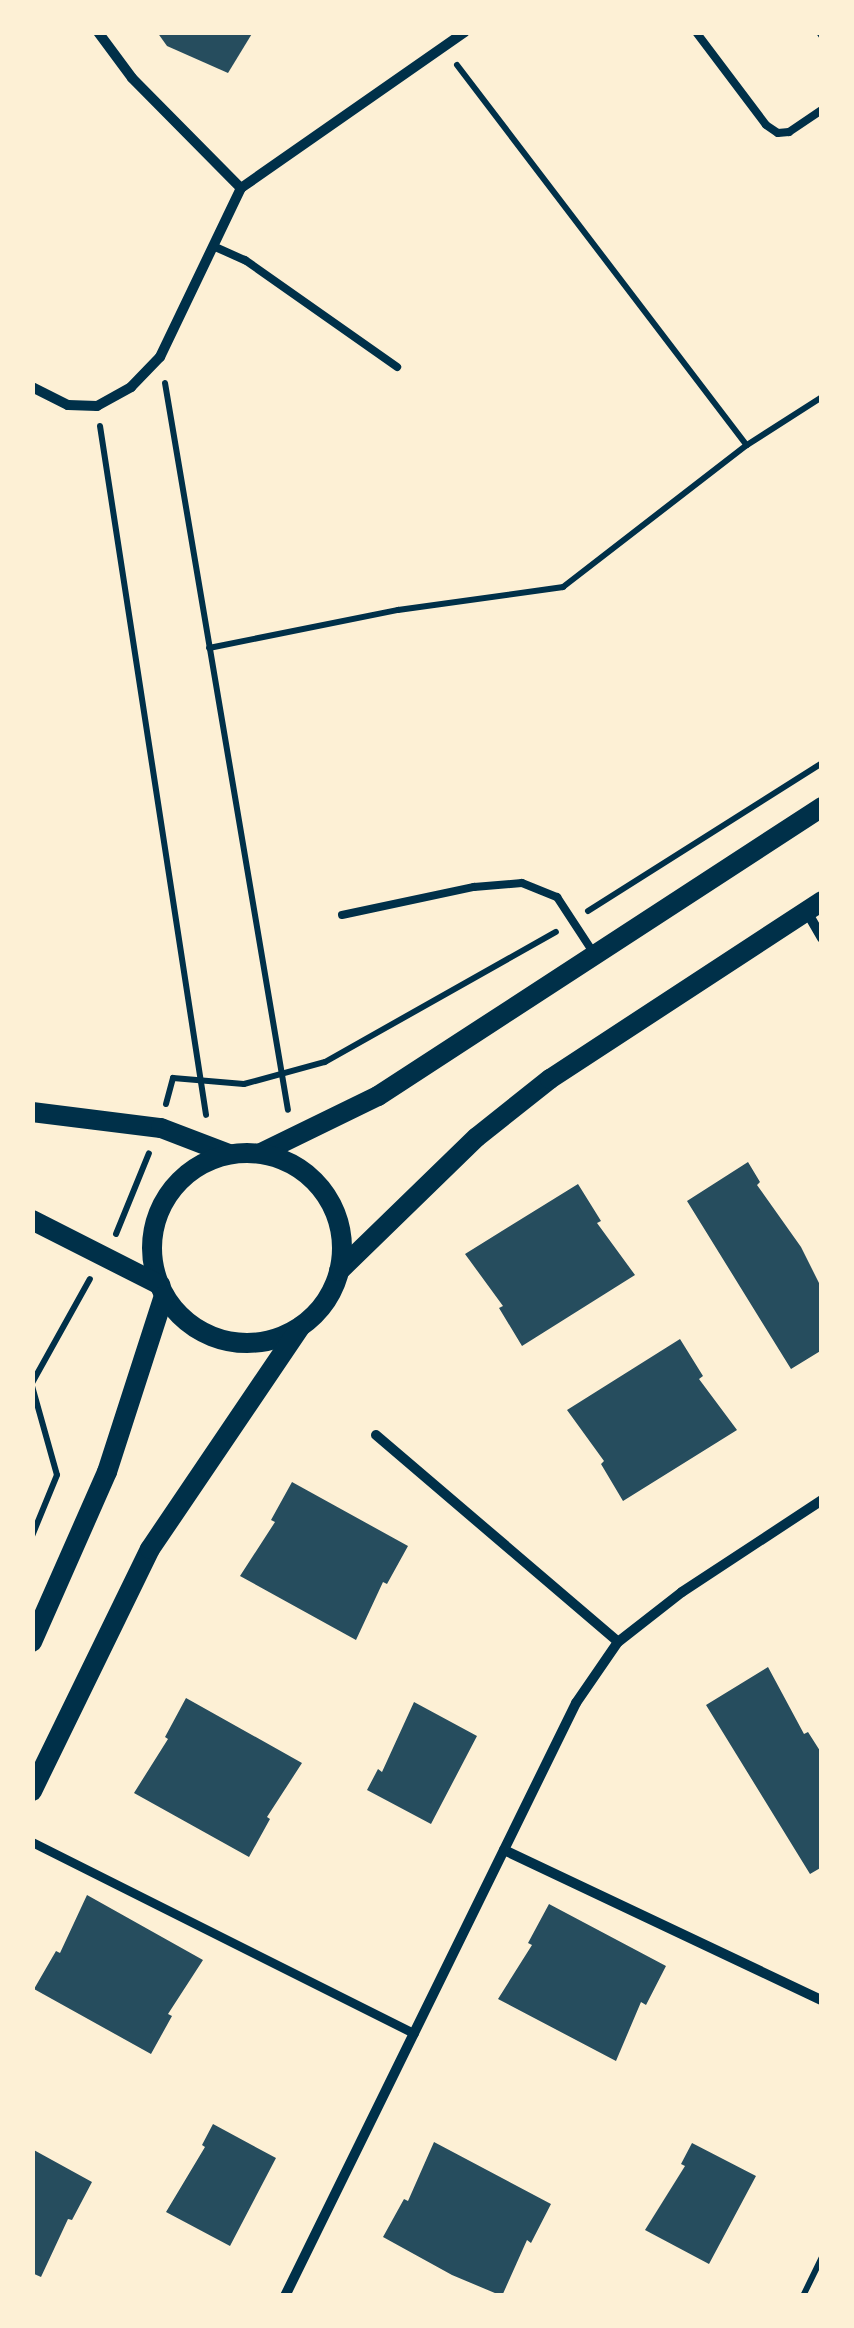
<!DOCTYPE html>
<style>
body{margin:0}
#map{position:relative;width:854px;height:2328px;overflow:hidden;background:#fdf0d5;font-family:"Archivo Narrow",sans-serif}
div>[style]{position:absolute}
.building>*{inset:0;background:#264d5e}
.path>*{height:6px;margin:-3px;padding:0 3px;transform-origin:3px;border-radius:3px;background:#003049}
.service>*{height:8px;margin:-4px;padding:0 4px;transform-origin:4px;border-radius:4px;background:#003049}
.pedestrian>*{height:9px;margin:-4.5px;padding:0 4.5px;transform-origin:4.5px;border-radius:4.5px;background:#003049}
.minor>*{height:10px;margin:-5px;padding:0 5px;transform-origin:5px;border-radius:5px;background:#003049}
.secondary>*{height:20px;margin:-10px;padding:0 10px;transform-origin:10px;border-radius:10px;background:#003049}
.secondary>.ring{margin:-10px;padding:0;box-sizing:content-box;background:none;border:20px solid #003049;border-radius:50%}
span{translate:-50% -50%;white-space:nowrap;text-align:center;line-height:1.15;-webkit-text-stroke:9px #fdf0d5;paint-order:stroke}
.frame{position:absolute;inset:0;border:35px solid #fdf0d5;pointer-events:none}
</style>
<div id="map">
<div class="building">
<i style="clip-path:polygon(157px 32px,253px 32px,228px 73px,167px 46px)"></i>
<i style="clip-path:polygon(748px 1162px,760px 1182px,757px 1185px,801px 1247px,822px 1289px,822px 1350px,791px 1369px,687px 1201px)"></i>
<i style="clip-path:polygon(578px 1184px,601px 1221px,597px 1223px,635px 1275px,522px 1346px,499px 1308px,503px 1306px,465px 1254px)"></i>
<i style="clip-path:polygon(680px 1339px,703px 1376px,699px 1379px,737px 1430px,623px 1501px,601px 1464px,604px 1461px,567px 1410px)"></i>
<i style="clip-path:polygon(292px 1482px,408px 1546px,387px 1584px,383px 1582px,356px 1640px,240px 1576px,275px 1522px,271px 1520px)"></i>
<i style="clip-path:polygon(768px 1667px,804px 1734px,808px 1732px,822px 1754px,822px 1867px,810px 1874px,706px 1705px)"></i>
<i style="clip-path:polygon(186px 1698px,302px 1763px,267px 1817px,270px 1819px,249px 1857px,134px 1793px,168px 1739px,165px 1737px)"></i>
<i style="clip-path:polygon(414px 1702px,477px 1736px,431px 1824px,367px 1790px,378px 1769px,382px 1772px)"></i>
<i style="clip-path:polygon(87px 1895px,203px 1960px,168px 2014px,172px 2016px,151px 2054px,34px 1989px,56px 1951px,60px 1953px)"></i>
<i style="clip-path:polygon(549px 1904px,666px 1966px,646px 2005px,641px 2002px,616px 2061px,498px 1999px,532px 1945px,528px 1943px)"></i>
<i style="clip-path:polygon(213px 2124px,276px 2158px,230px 2246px,166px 2212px,205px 2147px,202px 2145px)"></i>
<i style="clip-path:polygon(434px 2142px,551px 2204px,531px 2243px,527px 2240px,502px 2296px,452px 2275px,383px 2237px,404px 2199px,408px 2201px)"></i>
<i style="clip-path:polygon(692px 2143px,756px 2176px,709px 2264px,645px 2230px,685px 2166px,681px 2164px)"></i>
<i style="clip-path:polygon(32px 2149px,92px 2182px,72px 2220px,68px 2219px,41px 2277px,32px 2273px)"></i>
</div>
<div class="path">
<i style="left:457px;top:65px;width:478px;rotate:52.7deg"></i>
<i style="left:165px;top:383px;width:737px;rotate:80.4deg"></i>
<i style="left:100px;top:426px;width:697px;rotate:81.25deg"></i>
<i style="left:209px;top:648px;width:193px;rotate:-11.4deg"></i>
<i style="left:398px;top:610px;width:167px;rotate:-7.9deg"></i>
<i style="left:563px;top:587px;width:232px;rotate:-37.7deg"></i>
<i style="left:747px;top:445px;width:89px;rotate:-32.6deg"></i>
<i style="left:588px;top:911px;width:277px;rotate:-32.3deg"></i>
<i style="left:166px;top:1104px;width:27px;rotate:-75deg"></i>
<i style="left:173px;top:1078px;width:71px;rotate:4.8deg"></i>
<i style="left:244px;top:1084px;width:84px;rotate:-15.2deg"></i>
<i style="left:325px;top:1062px;width:265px;rotate:-29.4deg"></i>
<i style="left:116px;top:1234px;width:87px;rotate:-67.8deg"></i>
<i style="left:32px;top:1383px;width:119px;rotate:-60.9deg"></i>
<i style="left:32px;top:1386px;width:92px;rotate:74.3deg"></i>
<i style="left:57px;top:1475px;width:66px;rotate:112.3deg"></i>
<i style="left:803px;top:2296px;width:43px;rotate:-64deg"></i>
</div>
<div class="service">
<i style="left:696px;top:32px;width:116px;rotate:53deg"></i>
<i style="left:766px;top:125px;width:14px;rotate:34deg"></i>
<i style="left:778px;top:133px;width:11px;rotate:-5deg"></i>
<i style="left:789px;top:132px;width:40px;rotate:-34deg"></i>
<i style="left:820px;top:32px;width:4px;rotate:56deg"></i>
<i style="left:213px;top:246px;width:35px;rotate:24deg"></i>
<i style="left:245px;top:260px;width:186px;rotate:35.1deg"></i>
<i style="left:342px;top:915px;width:135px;rotate:-12deg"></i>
<i style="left:474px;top:887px;width:48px;rotate:-4.8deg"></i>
<i style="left:522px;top:883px;width:38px;rotate:22deg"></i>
<i style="left:557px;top:897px;width:69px;rotate:56.8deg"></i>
</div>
<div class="pedestrian">
<i style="left:32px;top:1842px;width:427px;rotate:26.6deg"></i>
</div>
<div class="minor">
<i style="left:98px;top:32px;width:57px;rotate:53.5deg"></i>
<i style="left:132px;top:78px;width:155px;rotate:45.3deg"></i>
<i style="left:32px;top:387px;width:40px;rotate:26.6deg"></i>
<i style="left:68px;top:405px;width:29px;rotate:2deg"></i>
<i style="left:97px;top:406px;width:39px;rotate:-29deg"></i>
<i style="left:131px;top:387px;width:42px;rotate:-46deg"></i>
<i style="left:160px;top:357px;width:187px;rotate:-64.4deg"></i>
<i style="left:241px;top:188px;width:273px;rotate:-34.9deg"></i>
<i style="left:807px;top:912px;width:30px;rotate:60deg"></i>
<i style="left:376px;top:1435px;width:318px;rotate:40.5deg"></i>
<i style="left:504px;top:1850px;width:352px;rotate:25.3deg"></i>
<i style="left:285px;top:2296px;width:661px;rotate:-63.86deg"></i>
<i style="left:576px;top:1703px;width:74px;rotate:-55.5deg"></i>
<i style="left:618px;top:1642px;width:81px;rotate:-38deg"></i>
<i style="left:682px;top:1592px;width:168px;rotate:-33.3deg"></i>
</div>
<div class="secondary">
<i style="left:32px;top:1112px;width:130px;rotate:7.1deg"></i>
<i style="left:161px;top:1128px;width:73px;rotate:20.9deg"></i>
<i style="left:261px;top:1153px;width:130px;rotate:-26deg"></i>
<i style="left:378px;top:1096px;width:530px;rotate:-33.06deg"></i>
<i class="ring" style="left:152px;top:1153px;width:170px;height:170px"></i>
<i style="left:32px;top:1220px;width:144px;rotate:26.9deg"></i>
<i style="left:339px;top:1271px;width:192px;rotate:-44.2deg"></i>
<i style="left:477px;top:1137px;width:93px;rotate:-38.5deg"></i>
<i style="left:550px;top:1079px;width:325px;rotate:-33.2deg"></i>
<i style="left:32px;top:1642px;width:186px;rotate:-66.2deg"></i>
<i style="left:107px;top:1472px;width:186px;rotate:-72.1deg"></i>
<i style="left:32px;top:1791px;width:269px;rotate:-64deg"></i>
<i style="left:150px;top:1549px;width:269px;rotate:-55.9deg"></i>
</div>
<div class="frame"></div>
</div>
